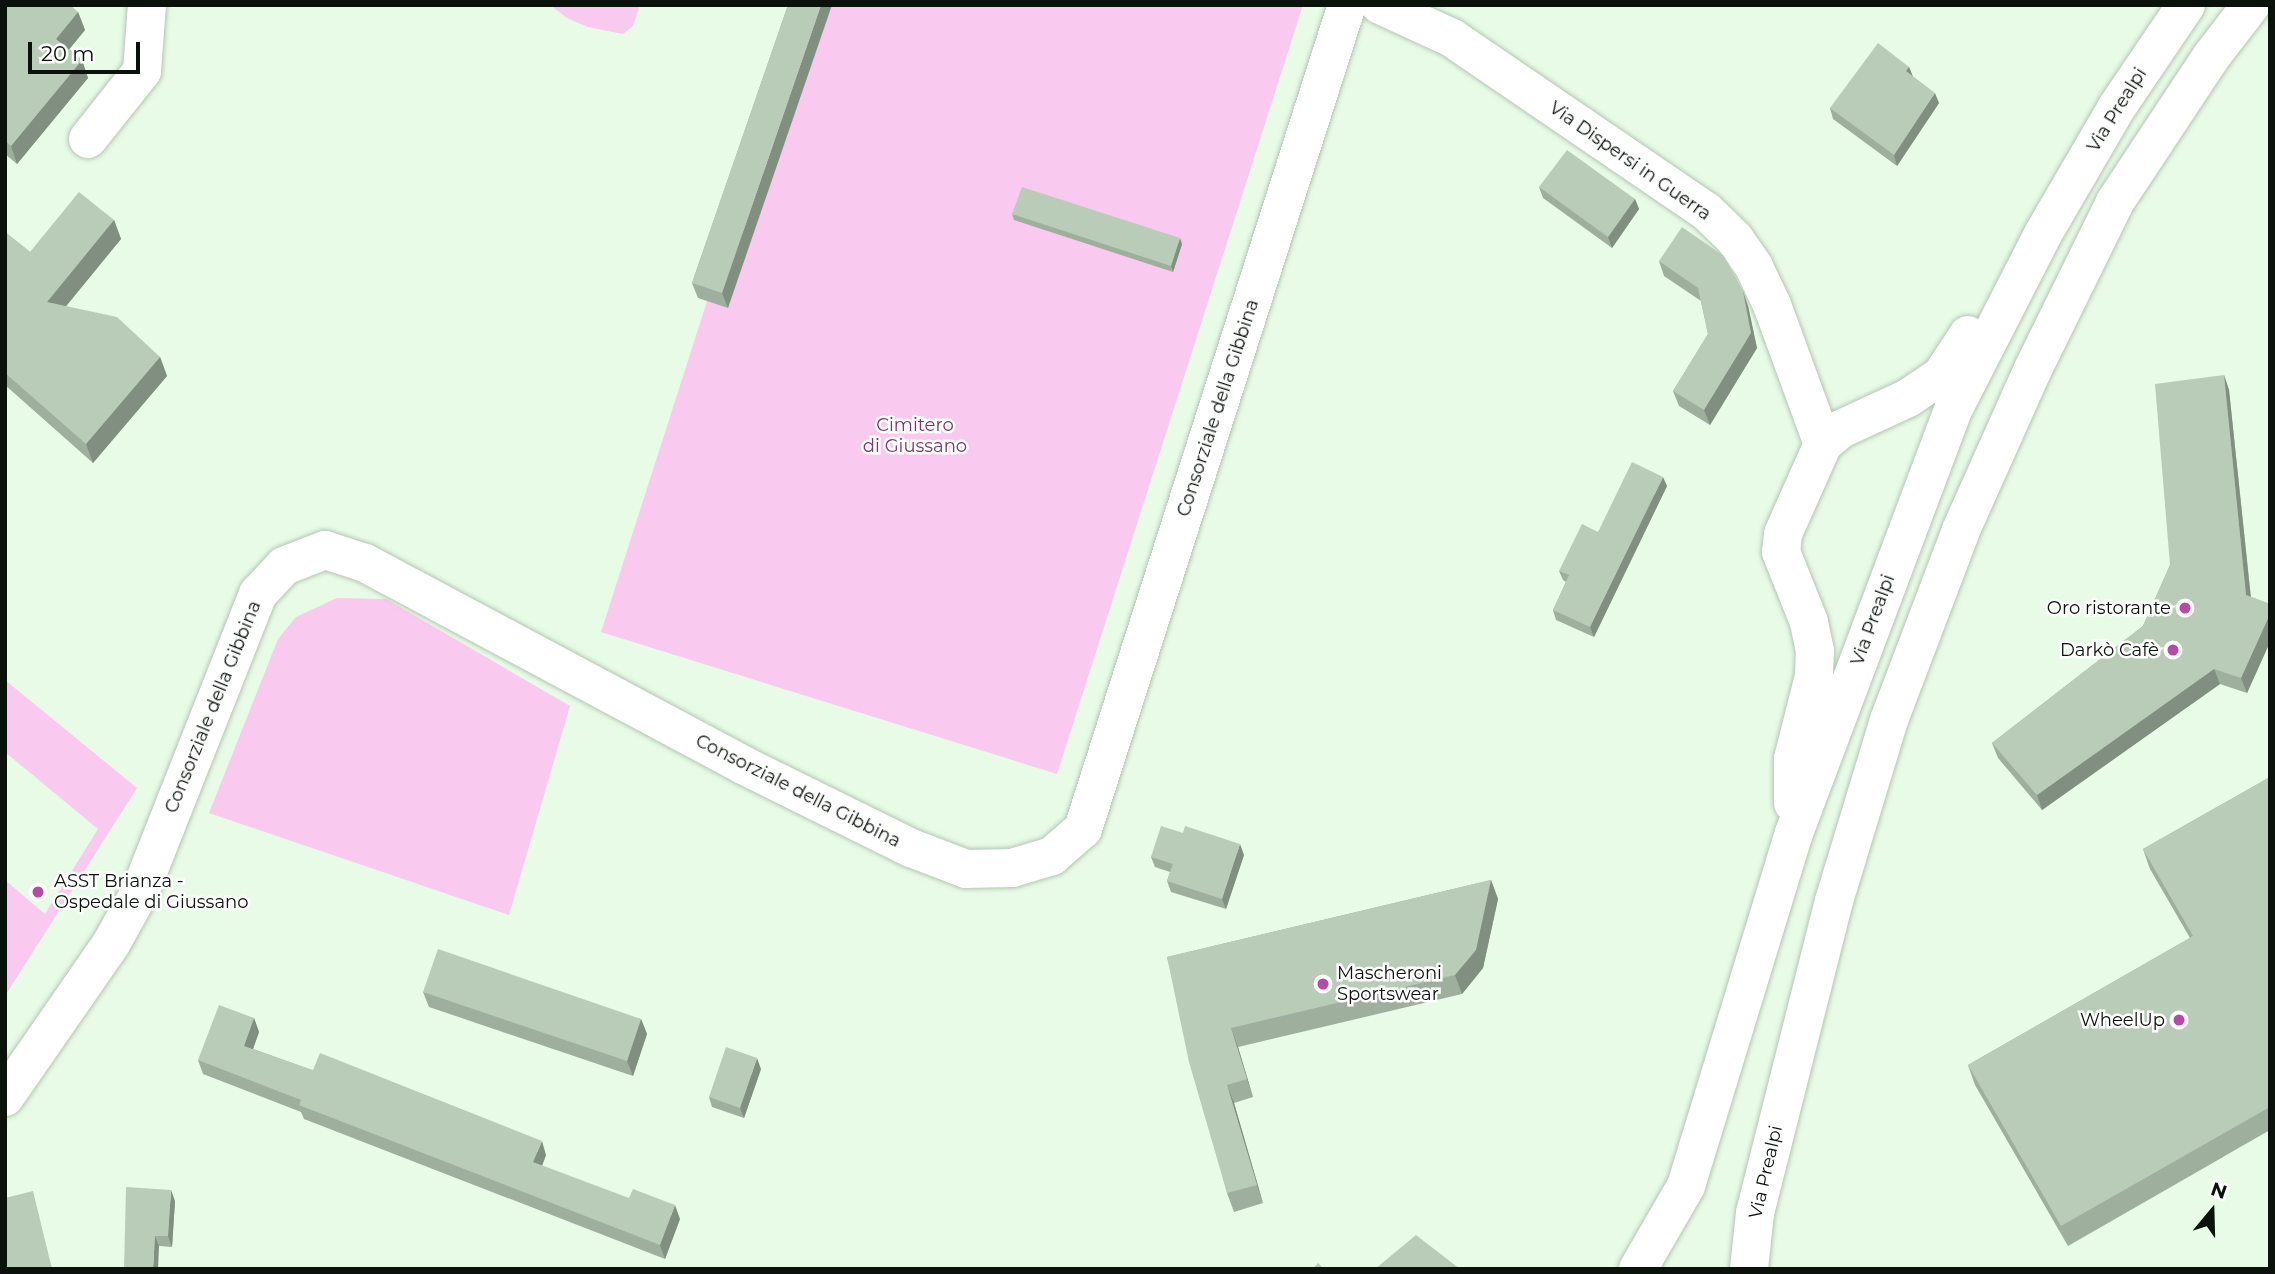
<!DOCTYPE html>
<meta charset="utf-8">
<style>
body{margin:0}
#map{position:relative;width:2275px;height:1274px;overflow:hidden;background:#e7fbe7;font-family:Montserrat,sans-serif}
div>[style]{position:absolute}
.green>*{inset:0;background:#f9c9ef}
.roads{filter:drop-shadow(0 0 2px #b3c6b3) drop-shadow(0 0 2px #b3c6b3)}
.minor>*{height:38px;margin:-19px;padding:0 19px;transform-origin:19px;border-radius:19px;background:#fff}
.secondary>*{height:38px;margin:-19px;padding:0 19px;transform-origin:19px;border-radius:19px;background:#fff}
.wall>*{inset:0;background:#9eaf9e}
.shaded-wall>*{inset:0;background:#818f81}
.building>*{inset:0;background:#b8ccb8}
.dots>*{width:19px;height:19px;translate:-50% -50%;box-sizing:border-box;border:4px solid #fff;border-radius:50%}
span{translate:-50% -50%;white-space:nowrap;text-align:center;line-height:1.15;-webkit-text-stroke:5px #fff;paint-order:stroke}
.street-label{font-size:18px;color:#0b120b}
.park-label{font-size:18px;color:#7d3472}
.poi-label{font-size:18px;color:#0b120b}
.right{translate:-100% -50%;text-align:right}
.left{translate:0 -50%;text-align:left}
.frame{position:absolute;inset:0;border:7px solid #0b120b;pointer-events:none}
.north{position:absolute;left:2177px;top:1176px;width:70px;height:70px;-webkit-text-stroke:5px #fff;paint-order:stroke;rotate:19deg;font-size:19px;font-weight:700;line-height:28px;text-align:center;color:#0b120b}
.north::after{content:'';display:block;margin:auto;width:24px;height:32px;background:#0b120b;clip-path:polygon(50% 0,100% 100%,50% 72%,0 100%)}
.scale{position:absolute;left:28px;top:42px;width:112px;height:32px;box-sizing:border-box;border:4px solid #0b120b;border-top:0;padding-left:9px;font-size:21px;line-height:24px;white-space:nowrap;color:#0b120b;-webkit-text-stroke:5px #fff;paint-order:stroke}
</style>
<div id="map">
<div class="green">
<i style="clip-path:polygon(550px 5px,640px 5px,633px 26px,623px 34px,588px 27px,567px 18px)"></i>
<i style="clip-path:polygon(802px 5px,1303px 5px,1057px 774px,601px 632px)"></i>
<i style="clip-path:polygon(337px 598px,386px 599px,570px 706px,509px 915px,209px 813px,278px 639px,296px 617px)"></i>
<i style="clip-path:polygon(5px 680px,137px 788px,5px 996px,5px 880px,45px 914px,98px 829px,5px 752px)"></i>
</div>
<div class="roads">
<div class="minor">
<i style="left:1380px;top:5px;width:79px;rotate:24.6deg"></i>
<i style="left:1452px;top:38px;width:307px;rotate:34.3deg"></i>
<i style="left:1706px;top:211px;width:39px;rotate:44deg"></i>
<i style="left:1734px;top:238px;width:35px;rotate:55deg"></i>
<i style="left:1754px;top:267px;width:42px;rotate:64.7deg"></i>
<i style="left:1772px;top:305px;width:148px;rotate:69.9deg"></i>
<i style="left:1823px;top:444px;width:98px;rotate:114deg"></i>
<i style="left:1783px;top:534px;width:18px;rotate:96deg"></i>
<i style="left:1781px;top:552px;width:75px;rotate:68.2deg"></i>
<i style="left:88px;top:139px;width:87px;rotate:-51.5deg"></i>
<i style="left:142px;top:71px;width:66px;rotate:-85.7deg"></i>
<i style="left:5px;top:1097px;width:186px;rotate:-55.3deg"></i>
<i style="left:111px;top:944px;width:60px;rotate:-60.9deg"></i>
<i style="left:140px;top:892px;width:321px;rotate:-68.4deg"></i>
<i style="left:258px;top:594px;width:38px;rotate:-47deg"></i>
<i style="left:284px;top:566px;width:44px;rotate:-21.3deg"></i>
<i style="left:325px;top:550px;width:42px;rotate:18deg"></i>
<i style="left:365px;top:563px;width:429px;rotate:28.1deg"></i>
<i style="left:743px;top:765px;width:187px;rotate:26.3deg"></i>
<i style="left:911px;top:848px;width:59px;rotate:20.9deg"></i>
<i style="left:966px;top:869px;width:46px;rotate:-1.2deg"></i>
<i style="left:1012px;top:868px;width:42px;rotate:-16.7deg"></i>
<i style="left:1052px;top:856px;width:41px;rotate:-41.1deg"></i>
<i style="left:1083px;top:829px;width:865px;rotate:-72.24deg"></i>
</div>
<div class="secondary">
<i style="left:1823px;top:444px;width:23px;rotate:-40deg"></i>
<i style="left:1841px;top:429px;width:74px;rotate:-24.8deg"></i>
<i style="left:1908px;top:398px;width:40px;rotate:-34deg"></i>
<i style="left:1941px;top:376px;width:49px;rotate:-56.6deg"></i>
<i style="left:1793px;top:803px;width:44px;rotate:-90deg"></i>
<i style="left:1793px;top:759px;width:86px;rotate:-75.8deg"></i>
<i style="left:1814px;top:676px;width:25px;rotate:-88deg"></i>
<i style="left:1815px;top:651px;width:30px;rotate:-102deg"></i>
<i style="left:1638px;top:1269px;width:96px;rotate:-60deg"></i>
<i style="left:1686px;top:1186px;width:369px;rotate:-73deg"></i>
<i style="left:1794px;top:833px;width:454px;rotate:-69.4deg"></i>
<i style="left:1954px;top:408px;width:195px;rotate:-62.9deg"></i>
<i style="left:2043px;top:234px;width:147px;rotate:-59.8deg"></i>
<i style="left:2117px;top:107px;width:123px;rotate:-55.9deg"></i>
<i style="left:1749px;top:1269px;width:56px;rotate:-83.9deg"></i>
<i style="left:1755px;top:1213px;width:322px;rotate:-75.8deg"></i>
<i style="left:1834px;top:901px;width:189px;rotate:-73.1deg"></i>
<i style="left:1889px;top:720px;width:203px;rotate:-69.2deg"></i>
<i style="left:1961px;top:530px;width:176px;rotate:-65.9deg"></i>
<i style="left:2033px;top:369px;width:186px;rotate:-63.8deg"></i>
<i style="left:2115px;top:202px;width:174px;rotate:-56.5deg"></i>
<i style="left:2211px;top:57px;width:66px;rotate:-52.4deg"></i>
</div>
</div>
<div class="wall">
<i style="clip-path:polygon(5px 5px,78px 12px,85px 30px,69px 49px,82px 60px,88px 78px,17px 164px,5px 154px)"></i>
<i style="clip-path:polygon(788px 5px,728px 308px,698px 298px,692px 283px)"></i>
<i style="clip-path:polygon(1909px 67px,1913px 77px,1939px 103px,1897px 166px,1833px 119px,1830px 108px)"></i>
<i style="clip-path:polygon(1539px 187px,1635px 199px,1639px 209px,1612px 248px,1543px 198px)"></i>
<i style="clip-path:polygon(1012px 214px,1182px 244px,1173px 272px,1014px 220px)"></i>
<i style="clip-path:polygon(114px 220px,121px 239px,66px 306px,160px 357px,167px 376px,93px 463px,5px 385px,5px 232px,30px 252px)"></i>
<i style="clip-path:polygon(1659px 261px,1748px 306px,1757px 348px,1710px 425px,1679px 406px,1673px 391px,1708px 334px,1701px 301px,1664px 276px)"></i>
<i style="clip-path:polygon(2224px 375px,2229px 390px,2251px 597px,2270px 604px,2270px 642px,2247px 693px,2220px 684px,2042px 810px,1998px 758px,1992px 743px,2143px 626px,2170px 565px)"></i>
<i style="clip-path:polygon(1667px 486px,1594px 637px,1556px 620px,1553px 610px,1566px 582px,1563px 580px,1559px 571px,1598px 532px)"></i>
<i style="clip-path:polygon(2270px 777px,2270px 1130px,2068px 1246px,1975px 1085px,1968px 1065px,2190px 938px,2150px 869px,2143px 849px)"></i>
<i style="clip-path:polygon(1183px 833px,1244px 855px,1226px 909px,1171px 892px,1167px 881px,1170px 872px,1155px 867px,1151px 857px)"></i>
<i style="clip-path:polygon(1491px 880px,1498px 899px,1483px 968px,1462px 994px,1238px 1047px,1253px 1097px,1234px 1103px,1263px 1203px,1234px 1212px,1227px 1193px,1167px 957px)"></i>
<i style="clip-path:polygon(423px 992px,641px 1019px,647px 1034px,633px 1076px,429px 1007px)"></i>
<i style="clip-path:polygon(254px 1018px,259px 1032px,253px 1049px,546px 1155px,542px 1166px,680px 1219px,665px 1259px,304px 1119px,301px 1112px,203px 1074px,198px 1060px)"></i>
<i style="clip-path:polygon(761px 1069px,744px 1118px,712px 1107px,709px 1097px)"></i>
<i style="clip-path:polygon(175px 1201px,172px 1247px,159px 1246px,124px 1269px)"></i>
</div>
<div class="shaded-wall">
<i style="clip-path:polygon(821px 5px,832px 5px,728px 308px,722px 293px)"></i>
<i style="clip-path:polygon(78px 12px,85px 30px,63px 57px,56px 39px)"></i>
<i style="clip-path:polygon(82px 60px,88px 78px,17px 164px,11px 146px)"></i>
<i style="clip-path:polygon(1909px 67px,1913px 77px,1906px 71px)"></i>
<i style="clip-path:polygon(1935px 93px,1939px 103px,1897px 166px,1894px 155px)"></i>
<i style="clip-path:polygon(1635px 199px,1639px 209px,1612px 248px,1608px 237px)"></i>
<i style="clip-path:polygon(114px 220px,121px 239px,54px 321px,47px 302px)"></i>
<i style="clip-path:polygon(1180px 238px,1182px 244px,1173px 272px,1171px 266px)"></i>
<i style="clip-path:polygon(1743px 291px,1748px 306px,1757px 348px,1710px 425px,1704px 410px)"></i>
<i style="clip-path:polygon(160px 357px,167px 376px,93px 463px,86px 444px)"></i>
<i style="clip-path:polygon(2224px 375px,2229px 390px,2252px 610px,2246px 595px)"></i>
<i style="clip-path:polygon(1663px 477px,1667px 486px,1594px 637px,1590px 627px)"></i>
<i style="clip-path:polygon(2270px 614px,2270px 642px,2247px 693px,2241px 678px)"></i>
<i style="clip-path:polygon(2214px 669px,2220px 684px,2042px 810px,2037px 795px)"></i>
<i style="clip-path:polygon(1240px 844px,1244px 855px,1226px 909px,1222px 899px)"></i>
<i style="clip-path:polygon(1491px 880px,1498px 899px,1483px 968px,1462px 994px,1455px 975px)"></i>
<i style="clip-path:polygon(254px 1018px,259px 1032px,249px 1060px,244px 1046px)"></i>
<i style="clip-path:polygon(641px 1019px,647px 1034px,633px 1076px,627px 1061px)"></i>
<i style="clip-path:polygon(1231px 1028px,1238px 1047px,1253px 1097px,1247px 1079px)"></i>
<i style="clip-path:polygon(757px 1058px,761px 1069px,744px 1118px,740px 1108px)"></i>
<i style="clip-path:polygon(1227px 1085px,1234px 1103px,1263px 1203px,1257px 1185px)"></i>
<i style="clip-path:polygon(542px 1141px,546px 1155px,538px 1176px,533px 1162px)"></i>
<i style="clip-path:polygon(171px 1190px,175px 1201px,172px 1247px,168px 1236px)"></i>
<i style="clip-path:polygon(675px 1205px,680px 1219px,665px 1259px,660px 1245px)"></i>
<i style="clip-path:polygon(155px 1236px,159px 1246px,158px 1269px,153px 1269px)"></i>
</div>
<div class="building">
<i style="clip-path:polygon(5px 5px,70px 5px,78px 12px,56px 39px,82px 60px,11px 146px,5px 141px)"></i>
<i style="clip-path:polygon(788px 5px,821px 5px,722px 293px,692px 283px)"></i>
<i style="clip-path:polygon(1878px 43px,1909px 67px,1906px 71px,1935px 93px,1894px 155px,1830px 108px)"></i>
<i style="clip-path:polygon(1567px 150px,1635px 199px,1608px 237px,1539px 187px)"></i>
<i style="clip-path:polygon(1022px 187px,1180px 238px,1171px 266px,1012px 214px)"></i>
<i style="clip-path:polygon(79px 192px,114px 220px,47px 302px,117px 317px,160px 357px,86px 444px,5px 373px,5px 232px,30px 252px)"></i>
<i style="clip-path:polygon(1682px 227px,1724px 256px,1743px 291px,1751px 333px,1704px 410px,1673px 391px,1708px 334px,1698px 288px,1659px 261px)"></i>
<i style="clip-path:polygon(2224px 375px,2246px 595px,2270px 604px,2270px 614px,2241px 678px,2214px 669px,2037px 795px,1992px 743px,2143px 626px,2170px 565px,2155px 384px)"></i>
<i style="clip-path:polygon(1632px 462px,1663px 477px,1590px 627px,1553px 610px,1569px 575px,1559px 571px,1582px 524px,1598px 532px)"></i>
<i style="clip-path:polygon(2270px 777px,2270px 1107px,2061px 1226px,1968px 1065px,2193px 936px,2143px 849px)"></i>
<i style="clip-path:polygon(1161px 826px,1183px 833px,1185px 826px,1240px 844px,1222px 899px,1167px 881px,1173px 864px,1151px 857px)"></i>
<i style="clip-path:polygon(1491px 880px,1476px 950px,1455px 975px,1231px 1028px,1247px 1079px,1227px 1085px,1257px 1185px,1227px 1193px,1189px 1062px,1167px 957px)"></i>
<i style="clip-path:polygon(438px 949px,641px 1019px,627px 1061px,423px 992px)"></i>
<i style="clip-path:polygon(219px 1005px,254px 1018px,244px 1046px,313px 1070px,320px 1053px,542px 1141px,533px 1162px,629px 1198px,633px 1189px,675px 1205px,660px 1245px,299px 1105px,301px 1100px,198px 1060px)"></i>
<i style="clip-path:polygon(726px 1047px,757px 1058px,740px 1108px,709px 1097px)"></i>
<i style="clip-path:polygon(126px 1187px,171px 1190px,168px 1236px,155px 1236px,153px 1269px,124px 1269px)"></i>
<i style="clip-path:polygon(33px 1191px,52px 1269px,5px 1269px,5px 1198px)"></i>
<i style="clip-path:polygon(1416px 1235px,1460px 1269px,1375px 1269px)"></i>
<i style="clip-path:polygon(1318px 1263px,1324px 1269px,1313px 1269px)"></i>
</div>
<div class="dots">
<i style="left:2185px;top:608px;background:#b749a7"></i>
<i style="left:2173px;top:650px;background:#b749a7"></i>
<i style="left:38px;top:892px;background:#b749a7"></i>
<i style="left:1323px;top:984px;background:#b749a7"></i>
<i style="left:2179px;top:1020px;background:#b749a7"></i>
</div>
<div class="street-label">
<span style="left:2117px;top:110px;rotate:-58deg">Via Prealpi</span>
<span style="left:1630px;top:161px;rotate:35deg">Via Dispersi in Guerra</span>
<span style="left:1218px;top:408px;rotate:-72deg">Consorziale della Gibbina</span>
<span style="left:1873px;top:620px;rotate:-70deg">Via Prealpi</span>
<span style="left:213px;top:707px;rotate:-68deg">Consorziale della Gibbina</span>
<span style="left:798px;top:791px;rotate:27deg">Consorziale della Gibbina</span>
<span style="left:1766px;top:1172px;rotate:-77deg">Via Prealpi</span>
</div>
<div class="park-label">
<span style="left:915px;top:436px">Cimitero<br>di Giussano</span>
</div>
<div class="poi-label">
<span class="right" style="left:2171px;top:608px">Oro ristorante</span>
<span class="right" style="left:2159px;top:650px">Darkò Cafè</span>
<span class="left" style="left:54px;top:892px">ASST Brianza -<br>Ospedale di Giussano</span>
<span class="left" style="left:1337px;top:984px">Mascheroni<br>Sportswear</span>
<span class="right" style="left:2165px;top:1020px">WheelUp</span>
</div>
<div class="frame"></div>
<div class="north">N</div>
<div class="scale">20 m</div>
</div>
